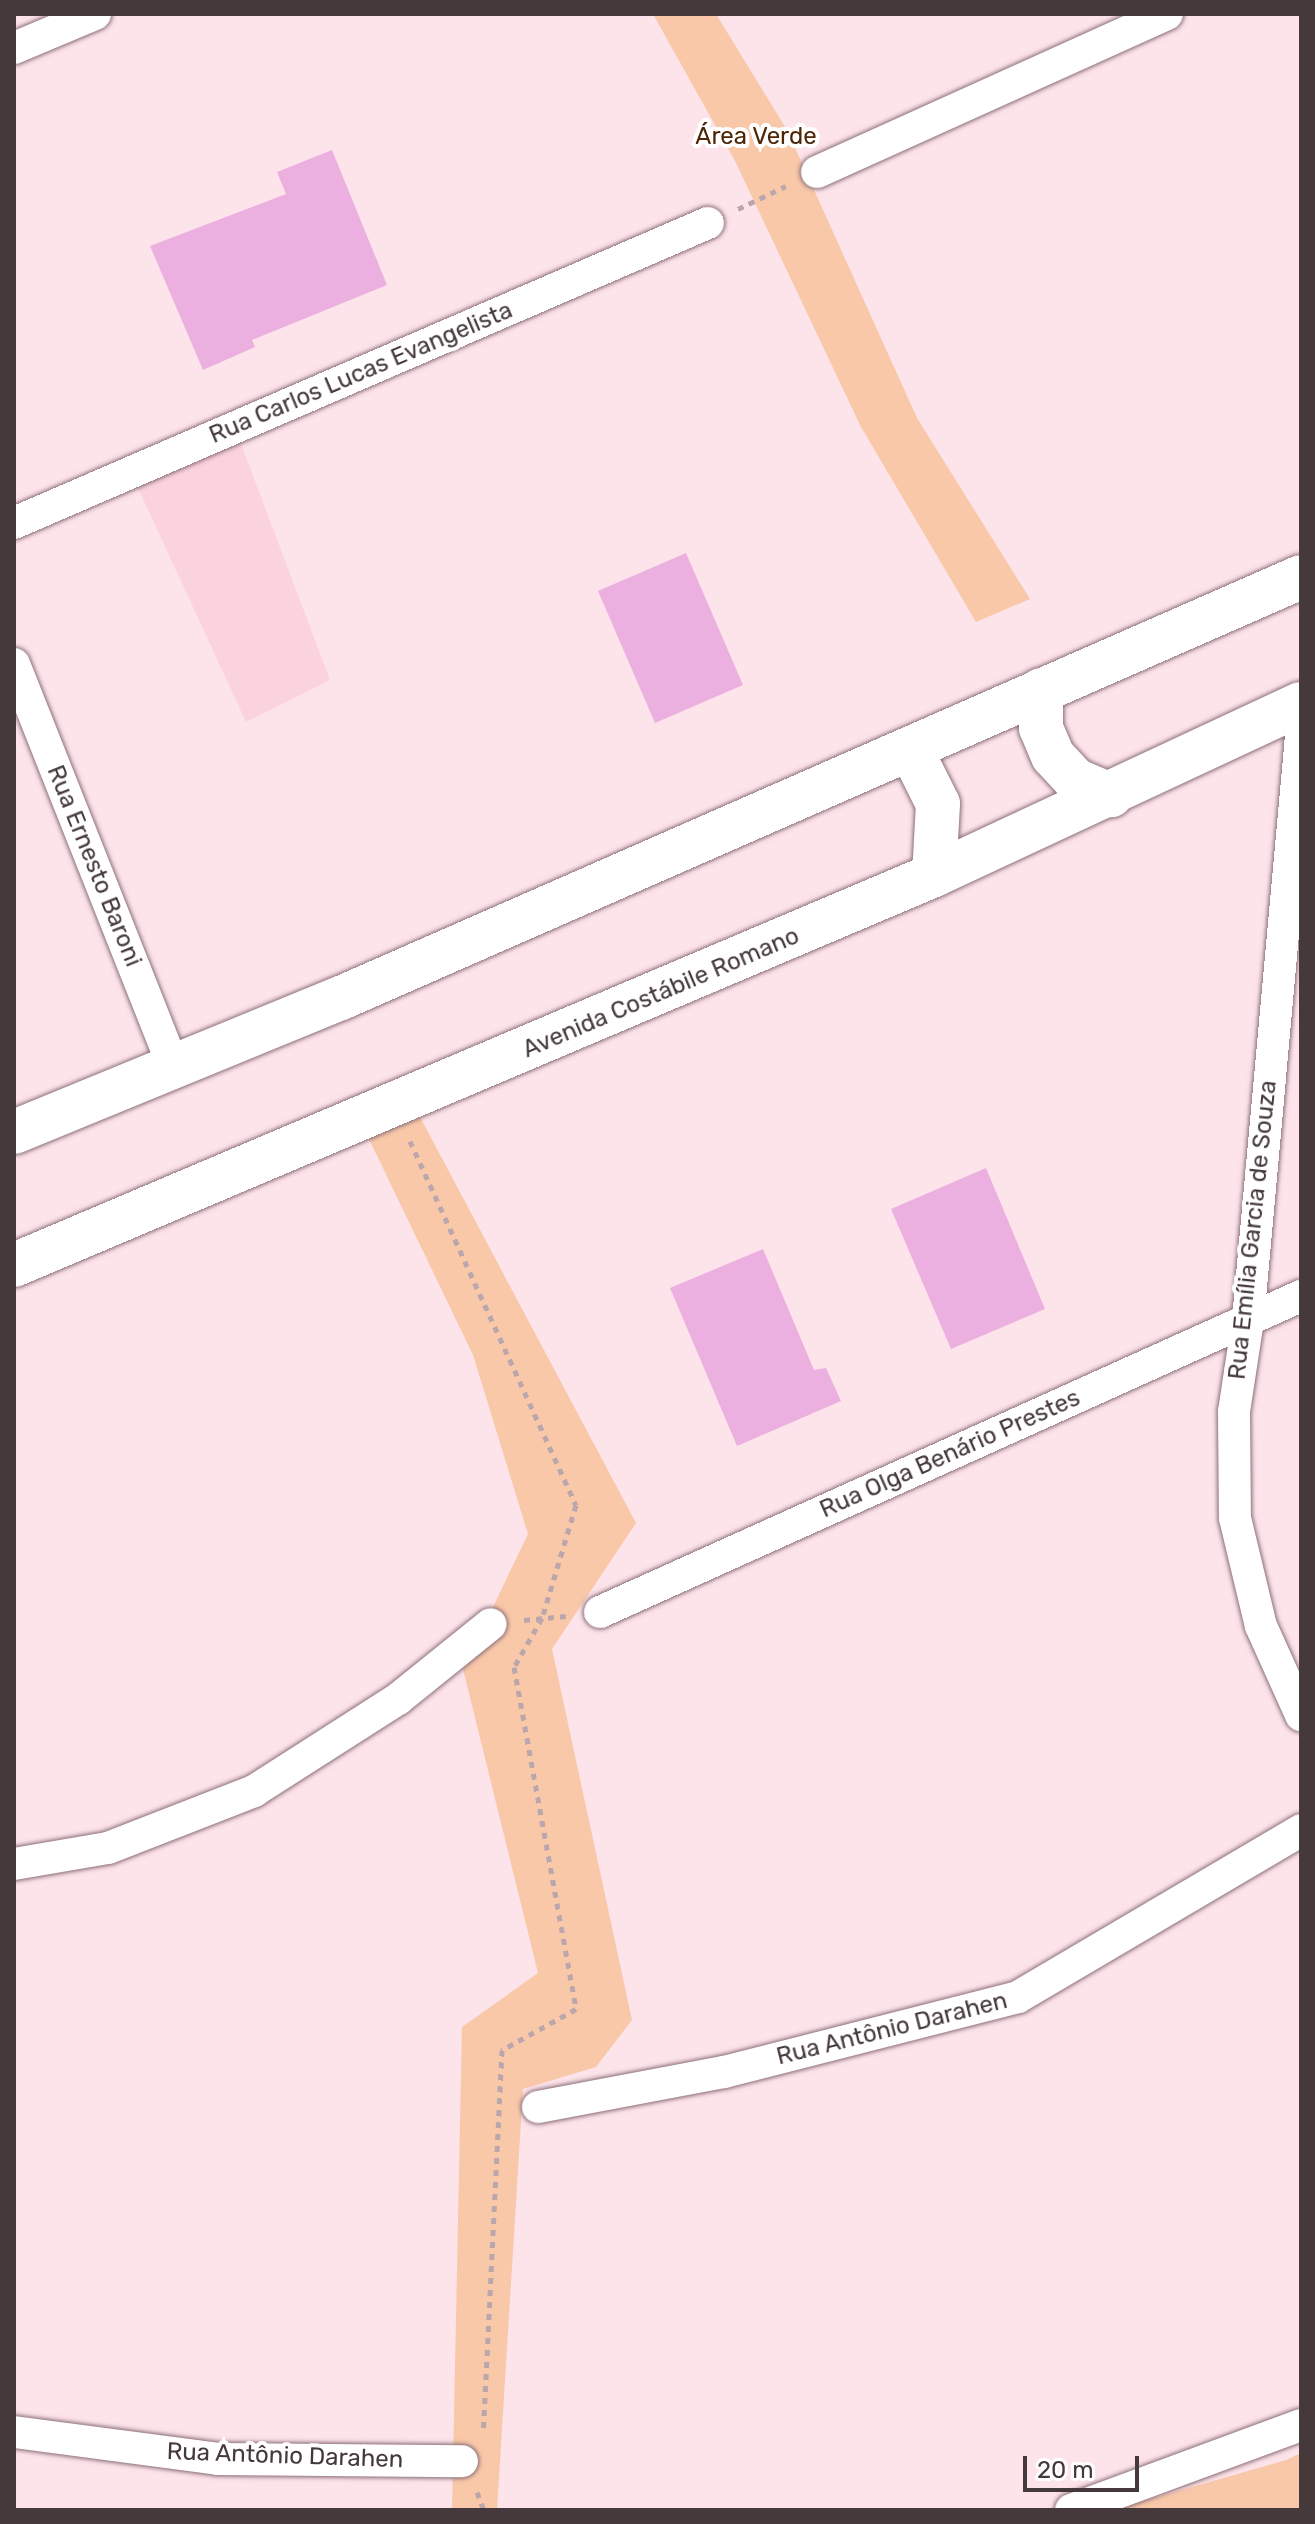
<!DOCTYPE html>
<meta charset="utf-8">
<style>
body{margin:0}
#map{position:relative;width:1315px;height:2524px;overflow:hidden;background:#fde3ea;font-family:Rubik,sans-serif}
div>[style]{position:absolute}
.built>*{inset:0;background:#fbd3de}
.green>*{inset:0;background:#f9c8a9}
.building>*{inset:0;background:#ecb0e0}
.path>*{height:5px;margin-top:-2.5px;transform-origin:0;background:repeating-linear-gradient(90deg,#bba6ac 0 6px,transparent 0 12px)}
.roads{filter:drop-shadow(0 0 2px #8c7078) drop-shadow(0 0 2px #8c7078)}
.minor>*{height:32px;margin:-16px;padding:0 16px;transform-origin:16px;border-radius:16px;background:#fff}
.secondary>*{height:44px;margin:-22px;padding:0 22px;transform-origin:22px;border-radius:22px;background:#fff}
span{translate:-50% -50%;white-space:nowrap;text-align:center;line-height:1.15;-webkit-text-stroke:8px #fff;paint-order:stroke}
.park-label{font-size:24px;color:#4d2505}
.street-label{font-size:24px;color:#45393c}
.frame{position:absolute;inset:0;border:16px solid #45393c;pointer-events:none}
.scale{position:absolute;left:1023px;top:2456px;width:116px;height:36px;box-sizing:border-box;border:4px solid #45393c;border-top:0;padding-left:10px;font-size:24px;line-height:28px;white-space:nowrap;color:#45393c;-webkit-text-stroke:6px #fff;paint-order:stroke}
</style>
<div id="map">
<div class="built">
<i style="clip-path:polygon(235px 428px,330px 680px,246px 722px,131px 473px)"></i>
</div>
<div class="green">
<i style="clip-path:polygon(653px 14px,716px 14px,787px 130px,917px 418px,1030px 599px,976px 622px,861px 427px,735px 161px)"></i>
<i style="clip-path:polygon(420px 1117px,636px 1523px,552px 1649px,632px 2020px,596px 2067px,523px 2089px,497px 2510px,452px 2510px,462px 2027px,538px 1973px,463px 1669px,528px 1534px,473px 1355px,367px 1135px)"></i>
<i style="clip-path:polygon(1301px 2453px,1301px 2510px,1112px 2510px,1286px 2460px)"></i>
</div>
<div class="building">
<i style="clip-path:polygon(332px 150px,387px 285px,252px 340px,255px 347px,203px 370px,150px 246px,286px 194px,277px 172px)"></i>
<i style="clip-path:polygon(686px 553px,743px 685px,655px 723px,598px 591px)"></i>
<i style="clip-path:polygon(986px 1168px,1045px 1309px,951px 1349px,891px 1209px)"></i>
<i style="clip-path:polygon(763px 1249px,814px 1370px,826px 1368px,841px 1401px,737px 1446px,670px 1288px)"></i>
</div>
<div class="path">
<i style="left:738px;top:209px;width:53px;rotate:-25.6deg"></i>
<i style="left:410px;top:1141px;width:400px;rotate:65.5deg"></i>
<i style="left:576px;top:1505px;width:118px;rotate:106.7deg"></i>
<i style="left:542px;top:1618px;width:56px;rotate:119.7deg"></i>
<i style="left:514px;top:1667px;width:348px;rotate:79.7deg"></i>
<i style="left:576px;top:2009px;width:85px;rotate:151deg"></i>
<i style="left:502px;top:2050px;width:382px;rotate:92.8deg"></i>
<i style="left:524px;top:1620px;width:42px;rotate:-5.4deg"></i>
<i style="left:477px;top:2492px;width:19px;rotate:69deg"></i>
</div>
<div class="roads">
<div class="minor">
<i style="left:14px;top:48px;width:88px;rotate:-22.8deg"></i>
<i style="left:817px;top:172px;width:384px;rotate:-24.3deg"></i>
<i style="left:14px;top:523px;width:756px;rotate:-23.38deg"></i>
<i style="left:14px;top:664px;width:435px;rotate:68.4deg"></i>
<i style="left:1301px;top:736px;width:586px;rotate:95.19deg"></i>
<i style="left:1248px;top:1320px;width:93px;rotate:98.7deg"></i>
<i style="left:1234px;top:1412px;width:106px;rotate:89.5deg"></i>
<i style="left:1235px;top:1518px;width:111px;rotate:76.5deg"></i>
<i style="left:1261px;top:1626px;width:98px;rotate:65.8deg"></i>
<i style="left:600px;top:1612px;width:769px;rotate:-24.27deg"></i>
<i style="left:14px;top:1864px;width:95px;rotate:-9.7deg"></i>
<i style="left:108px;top:1848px;width:157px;rotate:-21.3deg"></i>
<i style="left:254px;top:1791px;width:171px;rotate:-32.6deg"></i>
<i style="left:398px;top:1699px;width:119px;rotate:-38.9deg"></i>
<i style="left:538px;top:2107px;width:189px;rotate:-10.7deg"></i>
<i style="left:724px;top:2072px;width:303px;rotate:-14.3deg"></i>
<i style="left:1018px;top:1997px;width:329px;rotate:-30.5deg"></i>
<i style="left:14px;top:2432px;width:206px;rotate:7.5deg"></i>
<i style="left:218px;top:2459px;width:244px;rotate:0.5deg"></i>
<i style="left:1071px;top:2510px;width:245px;rotate:-20.3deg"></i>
</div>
<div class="secondary">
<i style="left:1041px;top:690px;width:38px;rotate:90deg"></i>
<i style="left:1041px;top:728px;width:30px;rotate:67deg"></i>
<i style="left:1053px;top:756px;width:33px;rotate:47deg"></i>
<i style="left:1075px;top:780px;width:39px;rotate:23deg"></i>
<i style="left:911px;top:750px;width:60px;rotate:63.4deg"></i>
<i style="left:938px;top:804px;width:71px;rotate:93.2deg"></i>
<i style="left:14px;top:1132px;width:353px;rotate:-22.3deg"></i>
<i style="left:341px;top:998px;width:1048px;rotate:-23.68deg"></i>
<i style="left:14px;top:1265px;width:999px;rotate:-22.97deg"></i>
<i style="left:934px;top:875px;width:405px;rotate:-25deg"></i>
</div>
</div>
<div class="park-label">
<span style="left:756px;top:137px">Área Verde</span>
</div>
<div class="street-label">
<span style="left:361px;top:373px;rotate:-23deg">Rua Carlos Lucas Evangelista</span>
<span style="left:94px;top:866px;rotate:68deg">Rua Ernesto Baroni</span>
<span style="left:661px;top:993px;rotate:-23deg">Avenida Costábile Romano</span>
<span style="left:1253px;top:1230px;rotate:-84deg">Rua Emília Garcia de Souza</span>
<span style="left:950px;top:1454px;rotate:-24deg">Rua Olga Benário Prestes</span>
<span style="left:892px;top:2029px;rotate:-14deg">Rua Antônio Darahen</span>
<span style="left:285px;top:2456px;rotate:2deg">Rua Antônio Darahen</span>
</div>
<div class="frame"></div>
<div class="scale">20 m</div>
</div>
